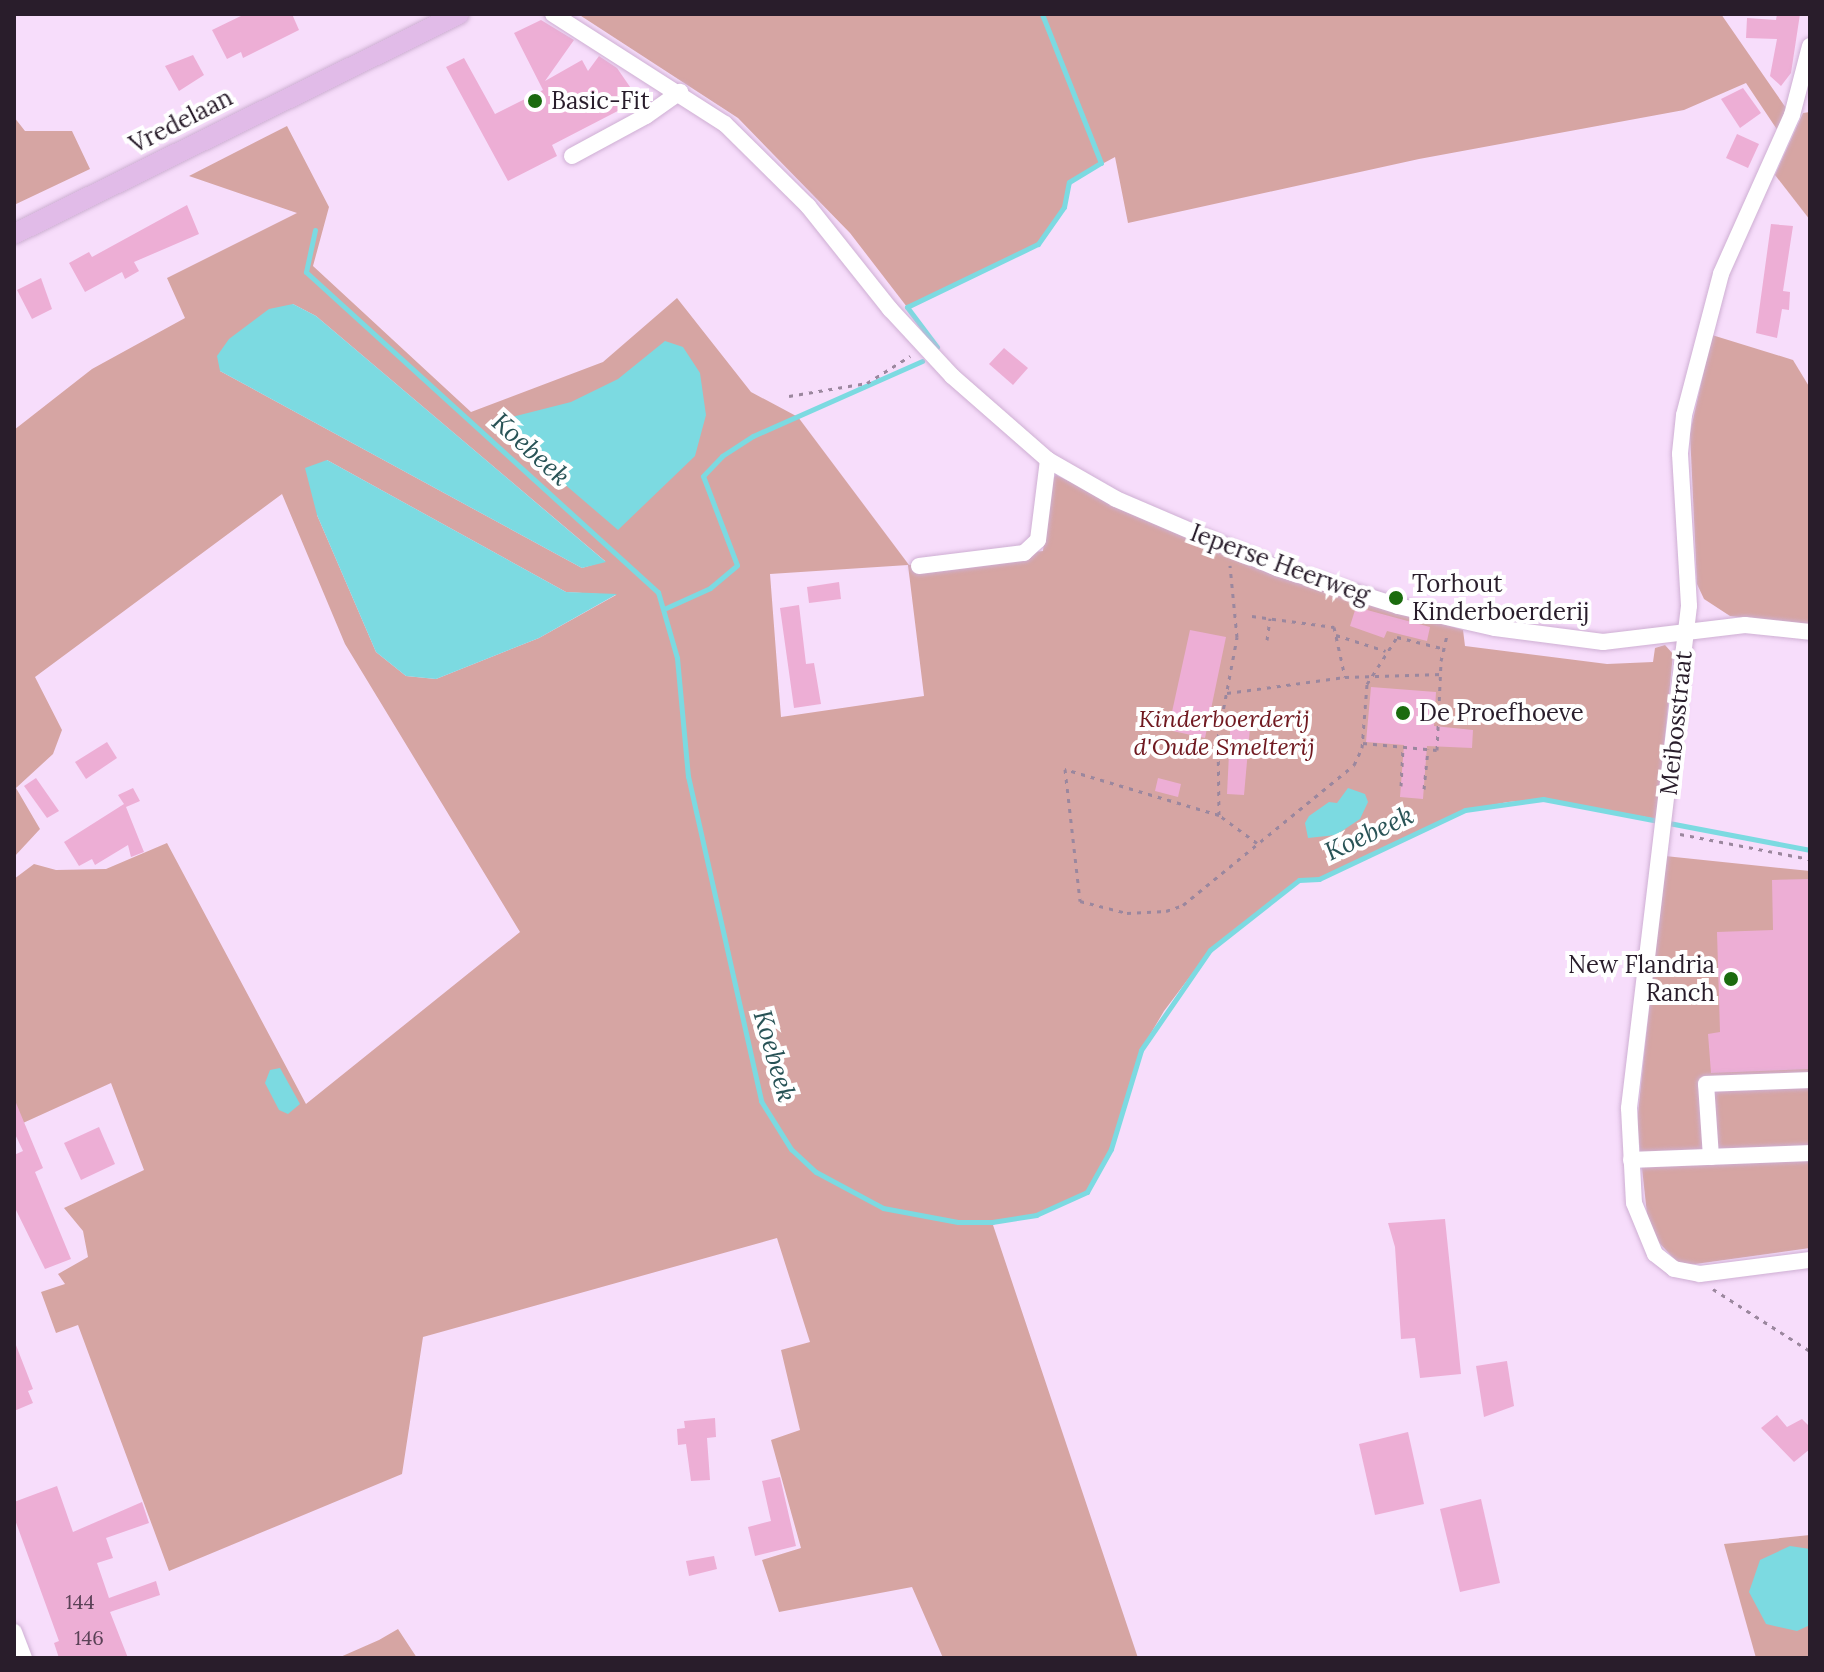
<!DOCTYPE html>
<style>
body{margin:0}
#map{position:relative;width:1824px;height:1672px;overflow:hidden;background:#f7ddfb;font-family:Lora,serif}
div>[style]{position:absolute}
.green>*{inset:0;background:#d6a5a3}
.water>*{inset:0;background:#7cdae1}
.stream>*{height:5px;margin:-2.5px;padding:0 2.5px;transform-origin:2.5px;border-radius:2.5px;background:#7cdae1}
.building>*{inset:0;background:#edaed5}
.path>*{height:3px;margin-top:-1.5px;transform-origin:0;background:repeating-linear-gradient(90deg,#9b879e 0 4px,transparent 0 10px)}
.roads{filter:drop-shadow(0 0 2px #ceafd3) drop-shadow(0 0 2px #ceafd3)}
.minor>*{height:16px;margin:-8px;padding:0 8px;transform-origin:8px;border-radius:8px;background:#fff}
.major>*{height:20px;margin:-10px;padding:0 10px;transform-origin:10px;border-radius:10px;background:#e1bbe8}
.dots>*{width:22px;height:22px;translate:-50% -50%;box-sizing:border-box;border:4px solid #fff;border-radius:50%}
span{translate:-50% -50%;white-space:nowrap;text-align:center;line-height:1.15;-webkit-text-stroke:8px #fff;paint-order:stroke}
.number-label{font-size:20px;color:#5a4156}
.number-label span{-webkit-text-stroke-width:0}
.poi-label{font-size:24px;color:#291d2b}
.left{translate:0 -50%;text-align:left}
.right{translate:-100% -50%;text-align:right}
.street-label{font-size:24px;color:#291d2b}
.park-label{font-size:24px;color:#701920;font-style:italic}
.water-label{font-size:26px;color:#285356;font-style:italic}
.frame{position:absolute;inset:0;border:16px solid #291d2b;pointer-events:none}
</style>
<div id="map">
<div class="green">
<i style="clip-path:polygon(578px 14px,1721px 14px,1786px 108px,1778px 131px,1746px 83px,1684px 110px,1419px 159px,1128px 223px,1115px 157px,1069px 182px,1064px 207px,1038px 244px,907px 307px,850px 233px,738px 118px)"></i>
<i style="clip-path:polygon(1810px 112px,1810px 220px,1775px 175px,1803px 113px)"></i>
<i style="clip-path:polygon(14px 117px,25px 131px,72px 131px,90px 169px,14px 205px)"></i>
<i style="clip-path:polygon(evenodd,287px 126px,329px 207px,313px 266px,471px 412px,603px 362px,677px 298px,751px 392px,798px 417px,909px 565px,1043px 551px,1051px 481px,1056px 475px,1241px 563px,1463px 630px,1465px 646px,1607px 664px,1653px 662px,1655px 648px,1665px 645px,1673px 654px,1657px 819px,1543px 799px,1508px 802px,1465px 810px,1319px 879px,1299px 880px,1210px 950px,1164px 1011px,1141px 1050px,1111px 1149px,1087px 1192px,1036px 1215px,992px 1222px,1138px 1658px,943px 1658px,912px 1587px,779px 1612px,762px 1560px,801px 1548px,771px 1440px,800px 1430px,781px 1350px,810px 1342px,777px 1238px,423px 1337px,402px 1474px,169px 1571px,78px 1325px,56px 1333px,41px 1292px,65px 1284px,58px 1274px,88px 1257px,83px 1231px,64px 1208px,144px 1170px,111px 1083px,23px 1123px,14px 1108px,14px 879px,34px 864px,56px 870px,106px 869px,167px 843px,306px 1104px,520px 932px,345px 644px,282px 494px,35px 677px,62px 730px,53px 754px,16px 788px,40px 829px,14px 857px,14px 430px,92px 369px,185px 318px,167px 278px,297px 213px,189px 176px,287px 126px,293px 304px,316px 316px,605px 561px,582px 568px,220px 371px,293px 304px,287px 126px,327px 460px,566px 592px,616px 595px,539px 638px,436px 679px,406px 676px,376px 652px,317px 515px,327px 460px,287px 126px,908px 565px,924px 696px,781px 717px,770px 574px,908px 565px)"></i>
<i style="clip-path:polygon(1712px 335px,1793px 360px,1810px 388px,1810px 625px,1730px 616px,1704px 599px,1697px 584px,1690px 433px)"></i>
<i style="clip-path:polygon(1665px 856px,1810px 871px,1810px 1248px,1681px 1266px,1649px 1232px,1637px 1123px)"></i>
<i style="clip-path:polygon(1810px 1535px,1810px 1658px,1756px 1658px,1724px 1544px)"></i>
<i style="clip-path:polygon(398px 1629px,417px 1658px,338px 1658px,379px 1640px)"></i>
</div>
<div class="water">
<i style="clip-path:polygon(293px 304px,316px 316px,606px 562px,582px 568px,220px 371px,217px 356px,229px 339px,269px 309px)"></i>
<i style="clip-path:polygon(665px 341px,683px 347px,700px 373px,706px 415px,695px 456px,618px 530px,492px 422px,571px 402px,618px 379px)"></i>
<i style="clip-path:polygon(327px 460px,566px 592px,617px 594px,539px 638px,436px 679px,406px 676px,376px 652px,317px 515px,305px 468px)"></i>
<i style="clip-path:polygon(1348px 788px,1365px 794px,1368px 802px,1360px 819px,1336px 835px,1308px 838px,1305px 823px,1309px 816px,1329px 802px,1337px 803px)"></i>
<i style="clip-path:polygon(280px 1068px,300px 1104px,288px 1114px,279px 1110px,265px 1083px,270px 1070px)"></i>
<i style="clip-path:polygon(1790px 1546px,1810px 1549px,1810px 1625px,1797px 1631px,1766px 1624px,1749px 1592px,1760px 1560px)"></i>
</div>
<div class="stream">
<i style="left:315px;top:230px;width:43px;rotate:102.1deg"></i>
<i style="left:306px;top:272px;width:476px;rotate:42.3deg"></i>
<i style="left:658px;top:592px;width:69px;rotate:73.9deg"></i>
<i style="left:677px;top:658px;width:119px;rotate:84.7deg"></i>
<i style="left:688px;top:776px;width:333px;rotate:77.3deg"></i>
<i style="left:761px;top:1101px;width:57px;rotate:58deg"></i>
<i style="left:791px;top:1149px;width:34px;rotate:43deg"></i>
<i style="left:816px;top:1172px;width:76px;rotate:28.2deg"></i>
<i style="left:883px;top:1208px;width:76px;rotate:10.6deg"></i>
<i style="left:958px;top:1222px;width:34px"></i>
<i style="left:992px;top:1222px;width:45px;rotate:-9deg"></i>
<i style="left:1036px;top:1215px;width:56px;rotate:-24.3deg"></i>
<i style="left:1087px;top:1192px;width:49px;rotate:-60.8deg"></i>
<i style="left:1111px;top:1149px;width:103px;rotate:-73.1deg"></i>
<i style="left:1141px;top:1050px;width:121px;rotate:-55.4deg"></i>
<i style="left:1210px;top:950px;width:113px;rotate:-38.2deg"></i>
<i style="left:1299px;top:880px;width:20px;rotate:-3deg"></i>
<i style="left:1319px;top:879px;width:161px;rotate:-25.3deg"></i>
<i style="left:1465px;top:810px;width:79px;rotate:-8deg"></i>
<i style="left:1543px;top:799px;width:272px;rotate:10.8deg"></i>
<i style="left:937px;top:347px;width:50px;rotate:-126.9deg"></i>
<i style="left:907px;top:307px;width:145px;rotate:-25.7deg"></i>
<i style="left:1038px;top:244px;width:45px;rotate:-54.9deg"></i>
<i style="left:1064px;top:207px;width:25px;rotate:-79deg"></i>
<i style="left:1069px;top:182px;width:37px;rotate:-31deg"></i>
<i style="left:1101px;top:163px;width:160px;rotate:-111.6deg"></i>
<i style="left:666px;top:608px;width:48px;rotate:-24.4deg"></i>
<i style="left:710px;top:588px;width:35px;rotate:-40deg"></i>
<i style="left:737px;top:565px;width:95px;rotate:-110.9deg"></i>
<i style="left:703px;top:476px;width:28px;rotate:-46deg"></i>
<i style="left:722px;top:456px;width:37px;rotate:-33deg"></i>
<i style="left:753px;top:436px;width:185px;rotate:-23.9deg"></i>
</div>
<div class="building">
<i style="clip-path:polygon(245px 14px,292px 14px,299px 30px,243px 58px,241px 52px,227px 59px,212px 30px)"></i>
<i style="clip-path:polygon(1777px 14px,1800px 14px,1791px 73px,1781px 86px,1770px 76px,1777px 39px,1746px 38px,1747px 18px,1776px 20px)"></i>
<i style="clip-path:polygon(541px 20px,574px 40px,545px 81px,582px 60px,588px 71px,599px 56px,617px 68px,639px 100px,552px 145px,557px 156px,508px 181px,446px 67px,464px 58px,495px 114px,543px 90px,514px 33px)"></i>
<i style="clip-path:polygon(193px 55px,204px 75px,179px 91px,165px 66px)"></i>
<i style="clip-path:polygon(1743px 88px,1761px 113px,1740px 128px,1721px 99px)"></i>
<i style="clip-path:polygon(1737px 134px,1759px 144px,1748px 168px,1726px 158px)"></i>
<i style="clip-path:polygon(187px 205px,199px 234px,134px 262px,139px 271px,125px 279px,122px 272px,85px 292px,69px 263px,89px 252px,92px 257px)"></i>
<i style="clip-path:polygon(1771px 224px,1793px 226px,1783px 291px,1790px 292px,1789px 310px,1782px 309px,1777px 338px,1756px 333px)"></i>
<i style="clip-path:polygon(41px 278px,52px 309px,32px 319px,17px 290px)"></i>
<i style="clip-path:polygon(1004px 348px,1028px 368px,1013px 385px,989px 364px)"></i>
<i style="clip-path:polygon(839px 582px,841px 599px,809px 603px,807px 587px)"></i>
<i style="clip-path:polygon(799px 605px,806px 664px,814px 663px,821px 704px,794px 708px,780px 608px)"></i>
<i style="clip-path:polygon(1356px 607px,1430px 627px,1427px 641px,1387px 631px,1384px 638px,1350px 626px)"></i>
<i style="clip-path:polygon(1190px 630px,1226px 637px,1205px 738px,1168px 730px)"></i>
<i style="clip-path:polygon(1371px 687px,1436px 692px,1434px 726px,1473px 730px,1472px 748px,1427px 746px,1423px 799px,1400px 797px,1404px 745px,1366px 742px)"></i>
<i style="clip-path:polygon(1231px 713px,1251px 717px,1244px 795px,1227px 794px)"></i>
<i style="clip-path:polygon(107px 742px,117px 758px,86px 779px,75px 762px)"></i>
<i style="clip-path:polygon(36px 778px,59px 811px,47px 818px,24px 786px)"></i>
<i style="clip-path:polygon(1158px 778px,1181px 784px,1178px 797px,1155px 791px)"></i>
<i style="clip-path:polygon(133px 788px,140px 801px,126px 807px,144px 852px,131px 857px,128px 845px,95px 865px,92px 859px,79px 866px,64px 842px,124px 804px,118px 795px)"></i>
<i style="clip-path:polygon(1810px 879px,1810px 1069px,1711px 1073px,1708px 1034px,1720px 1032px,1717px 932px,1773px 930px,1772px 880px)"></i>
<i style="clip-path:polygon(14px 1098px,43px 1168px,35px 1172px,71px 1259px,45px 1269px,14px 1206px,14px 1155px,23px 1151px,14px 1132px)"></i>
<i style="clip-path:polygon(99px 1127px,115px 1164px,81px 1180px,64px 1143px)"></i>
<i style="clip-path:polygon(1445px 1219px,1461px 1374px,1420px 1378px,1415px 1338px,1401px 1339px,1395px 1247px,1388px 1223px)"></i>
<i style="clip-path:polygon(14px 1340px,33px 1389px,28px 1391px,33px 1403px,14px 1411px)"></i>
<i style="clip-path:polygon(1507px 1361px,1514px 1406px,1484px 1417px,1476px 1366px)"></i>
<i style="clip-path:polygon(1777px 1415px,1787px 1427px,1802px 1419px,1810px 1427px,1810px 1449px,1794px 1462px,1761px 1428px)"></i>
<i style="clip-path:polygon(715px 1418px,716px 1437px,707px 1438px,710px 1480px,691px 1481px,686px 1444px,678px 1445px,677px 1429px,685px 1428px,684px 1421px)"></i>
<i style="clip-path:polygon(1408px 1432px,1424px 1504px,1375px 1515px,1359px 1444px)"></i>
<i style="clip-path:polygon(780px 1477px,796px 1546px,755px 1556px,748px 1527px,771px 1521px,762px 1481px)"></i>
<i style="clip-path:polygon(57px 1486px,73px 1532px,142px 1502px,149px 1523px,106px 1538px,113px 1558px,97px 1563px,109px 1598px,156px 1581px,160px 1595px,110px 1612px,128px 1658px,59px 1658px,54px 1643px,59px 1641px,14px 1517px,14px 1502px)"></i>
<i style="clip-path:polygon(1481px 1499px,1500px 1583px,1460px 1592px,1440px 1509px)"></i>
<i style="clip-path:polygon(714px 1556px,717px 1569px,689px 1576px,686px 1561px)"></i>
</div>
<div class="path">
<i style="left:504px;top:14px;width:3px"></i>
<i style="left:789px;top:396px;width:79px;rotate:-9.5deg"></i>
<i style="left:867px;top:383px;width:51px;rotate:-32.1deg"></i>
<i style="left:1252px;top:616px;width:83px;rotate:7.6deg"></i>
<i style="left:1334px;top:627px;width:51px;rotate:77.6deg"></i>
<i style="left:1336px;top:635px;width:52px;rotate:17.7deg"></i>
<i style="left:1267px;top:640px;width:22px;rotate:-82deg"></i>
<i style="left:1227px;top:693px;width:119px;rotate:-7.7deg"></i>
<i style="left:1345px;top:677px;width:97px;rotate:-1.8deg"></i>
<i style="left:1363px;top:743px;width:74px;rotate:5.4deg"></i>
<i style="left:1437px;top:750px;width:89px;rotate:-87.4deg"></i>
<i style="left:1441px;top:661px;width:28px;rotate:-77deg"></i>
<i style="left:1401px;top:786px;width:38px;rotate:-87deg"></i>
<i style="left:1424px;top:789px;width:40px;rotate:-84.3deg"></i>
<i style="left:1219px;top:815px;width:77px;rotate:-90.7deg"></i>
<i style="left:1218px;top:738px;width:103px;rotate:-79.3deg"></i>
<i style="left:1237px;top:637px;width:72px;rotate:-95.6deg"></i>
<i style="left:1680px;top:834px;width:132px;rotate:10.9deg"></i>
<i style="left:1257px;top:843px;width:47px;rotate:-143.6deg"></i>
<i style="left:1219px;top:815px;width:161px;rotate:-163.4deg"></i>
<i style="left:1065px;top:769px;width:133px;rotate:83.5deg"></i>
<i style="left:1080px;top:901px;width:49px;rotate:14.3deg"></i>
<i style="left:1127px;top:913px;width:39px;rotate:-3deg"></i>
<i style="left:1166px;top:911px;width:18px;rotate:-19deg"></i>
<i style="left:1183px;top:905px;width:221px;rotate:-39.3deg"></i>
<i style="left:1354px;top:765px;width:19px;rotate:-65deg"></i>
<i style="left:1362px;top:748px;width:64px;rotate:-85.5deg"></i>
<i style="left:1367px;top:684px;width:56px;rotate:-57.4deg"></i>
<i style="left:1397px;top:637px;width:50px;rotate:13.8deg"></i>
<i style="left:1713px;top:1289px;width:115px;rotate:32.6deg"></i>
</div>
<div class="roads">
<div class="minor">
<i style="left:553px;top:14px;width:204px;rotate:32.6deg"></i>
<i style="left:725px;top:124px;width:117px;rotate:44.7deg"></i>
<i style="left:808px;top:206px;width:132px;rotate:51.5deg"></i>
<i style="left:890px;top:309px;width:91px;rotate:47.2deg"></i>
<i style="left:952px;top:376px;width:128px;rotate:41.2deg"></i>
<i style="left:1048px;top:460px;width:78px;rotate:29.8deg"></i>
<i style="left:1116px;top:499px;width:175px;rotate:23.2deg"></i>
<i style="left:1277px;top:568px;width:127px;rotate:17.4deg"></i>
<i style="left:1398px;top:606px;width:99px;rotate:12.8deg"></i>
<i style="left:1495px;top:628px;width:109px;rotate:7.4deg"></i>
<i style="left:1603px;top:642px;width:143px;rotate:-6.8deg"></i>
<i style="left:1745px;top:625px;width:65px;rotate:6.1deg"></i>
<i style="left:1810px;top:46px;width:71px;rotate:104.6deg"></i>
<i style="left:1792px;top:115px;width:174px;rotate:114.1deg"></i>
<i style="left:1721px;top:274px;width:146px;rotate:104.7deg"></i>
<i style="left:1684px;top:415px;width:39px;rotate:96deg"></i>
<i style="left:1680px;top:454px;width:152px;rotate:86.6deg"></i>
<i style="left:1689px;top:606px;width:506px;rotate:96.82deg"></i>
<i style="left:1629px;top:1108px;width:95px;rotate:87deg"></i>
<i style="left:1634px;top:1203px;width:55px;rotate:67.6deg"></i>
<i style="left:1655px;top:1254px;width:24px;rotate:38deg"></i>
<i style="left:1674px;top:1269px;width:26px;rotate:11deg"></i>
<i style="left:1700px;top:1274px;width:111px;rotate:-7.3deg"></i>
<i style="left:572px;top:156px;width:84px;rotate:-28.4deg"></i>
<i style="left:646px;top:116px;width:42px;rotate:-35.2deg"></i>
<i style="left:919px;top:566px;width:106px;rotate:-7.1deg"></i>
<i style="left:1024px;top:553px;width:19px;rotate:-43deg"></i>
<i style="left:1038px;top:540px;width:81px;rotate:-82.9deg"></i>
<i style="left:1711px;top:1157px;width:73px;rotate:-93.9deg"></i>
<i style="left:1706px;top:1084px;width:104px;rotate:-2.2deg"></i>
<i style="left:1631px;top:1160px;width:179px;rotate:-2.2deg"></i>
<i style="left:14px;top:1632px;width:28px;rotate:69deg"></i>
</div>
<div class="major">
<i style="left:14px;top:234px;width:496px;rotate:-26.3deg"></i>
</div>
</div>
<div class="dots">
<i style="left:535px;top:101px;background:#1b6b0e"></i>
<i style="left:1396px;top:598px;background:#1b6b0e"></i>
<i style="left:1403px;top:713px;background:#1b6b0e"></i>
<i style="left:1731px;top:979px;background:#1b6b0e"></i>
</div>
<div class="number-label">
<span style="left:80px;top:1601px">144</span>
<span style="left:89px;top:1637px">146</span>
</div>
<div class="poi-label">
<span class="left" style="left:551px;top:101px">Basic-Fit</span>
<span class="left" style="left:1412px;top:598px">Torhout<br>Kinderboerderij</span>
<span class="left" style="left:1419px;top:713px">De Proefhoeve</span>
<span class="right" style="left:1715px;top:979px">New Flandria<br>Ranch</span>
</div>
<div class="street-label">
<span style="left:181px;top:121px;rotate:-27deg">Vredelaan</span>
<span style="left:1280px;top:564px;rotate:20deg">Ieperse Heerweg</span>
<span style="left:1676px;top:723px;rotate:-84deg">Meibosstraat</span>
</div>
<div class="park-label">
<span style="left:1224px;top:733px">Kinderboerderij<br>d'Oude Smelterij</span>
</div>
<div class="water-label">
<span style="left:531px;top:449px;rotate:42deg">Koebeek</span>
<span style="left:1369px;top:833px;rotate:-25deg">Koebeek</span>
<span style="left:775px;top:1056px;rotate:74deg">Koebeek</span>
</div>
<div class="frame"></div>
</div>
